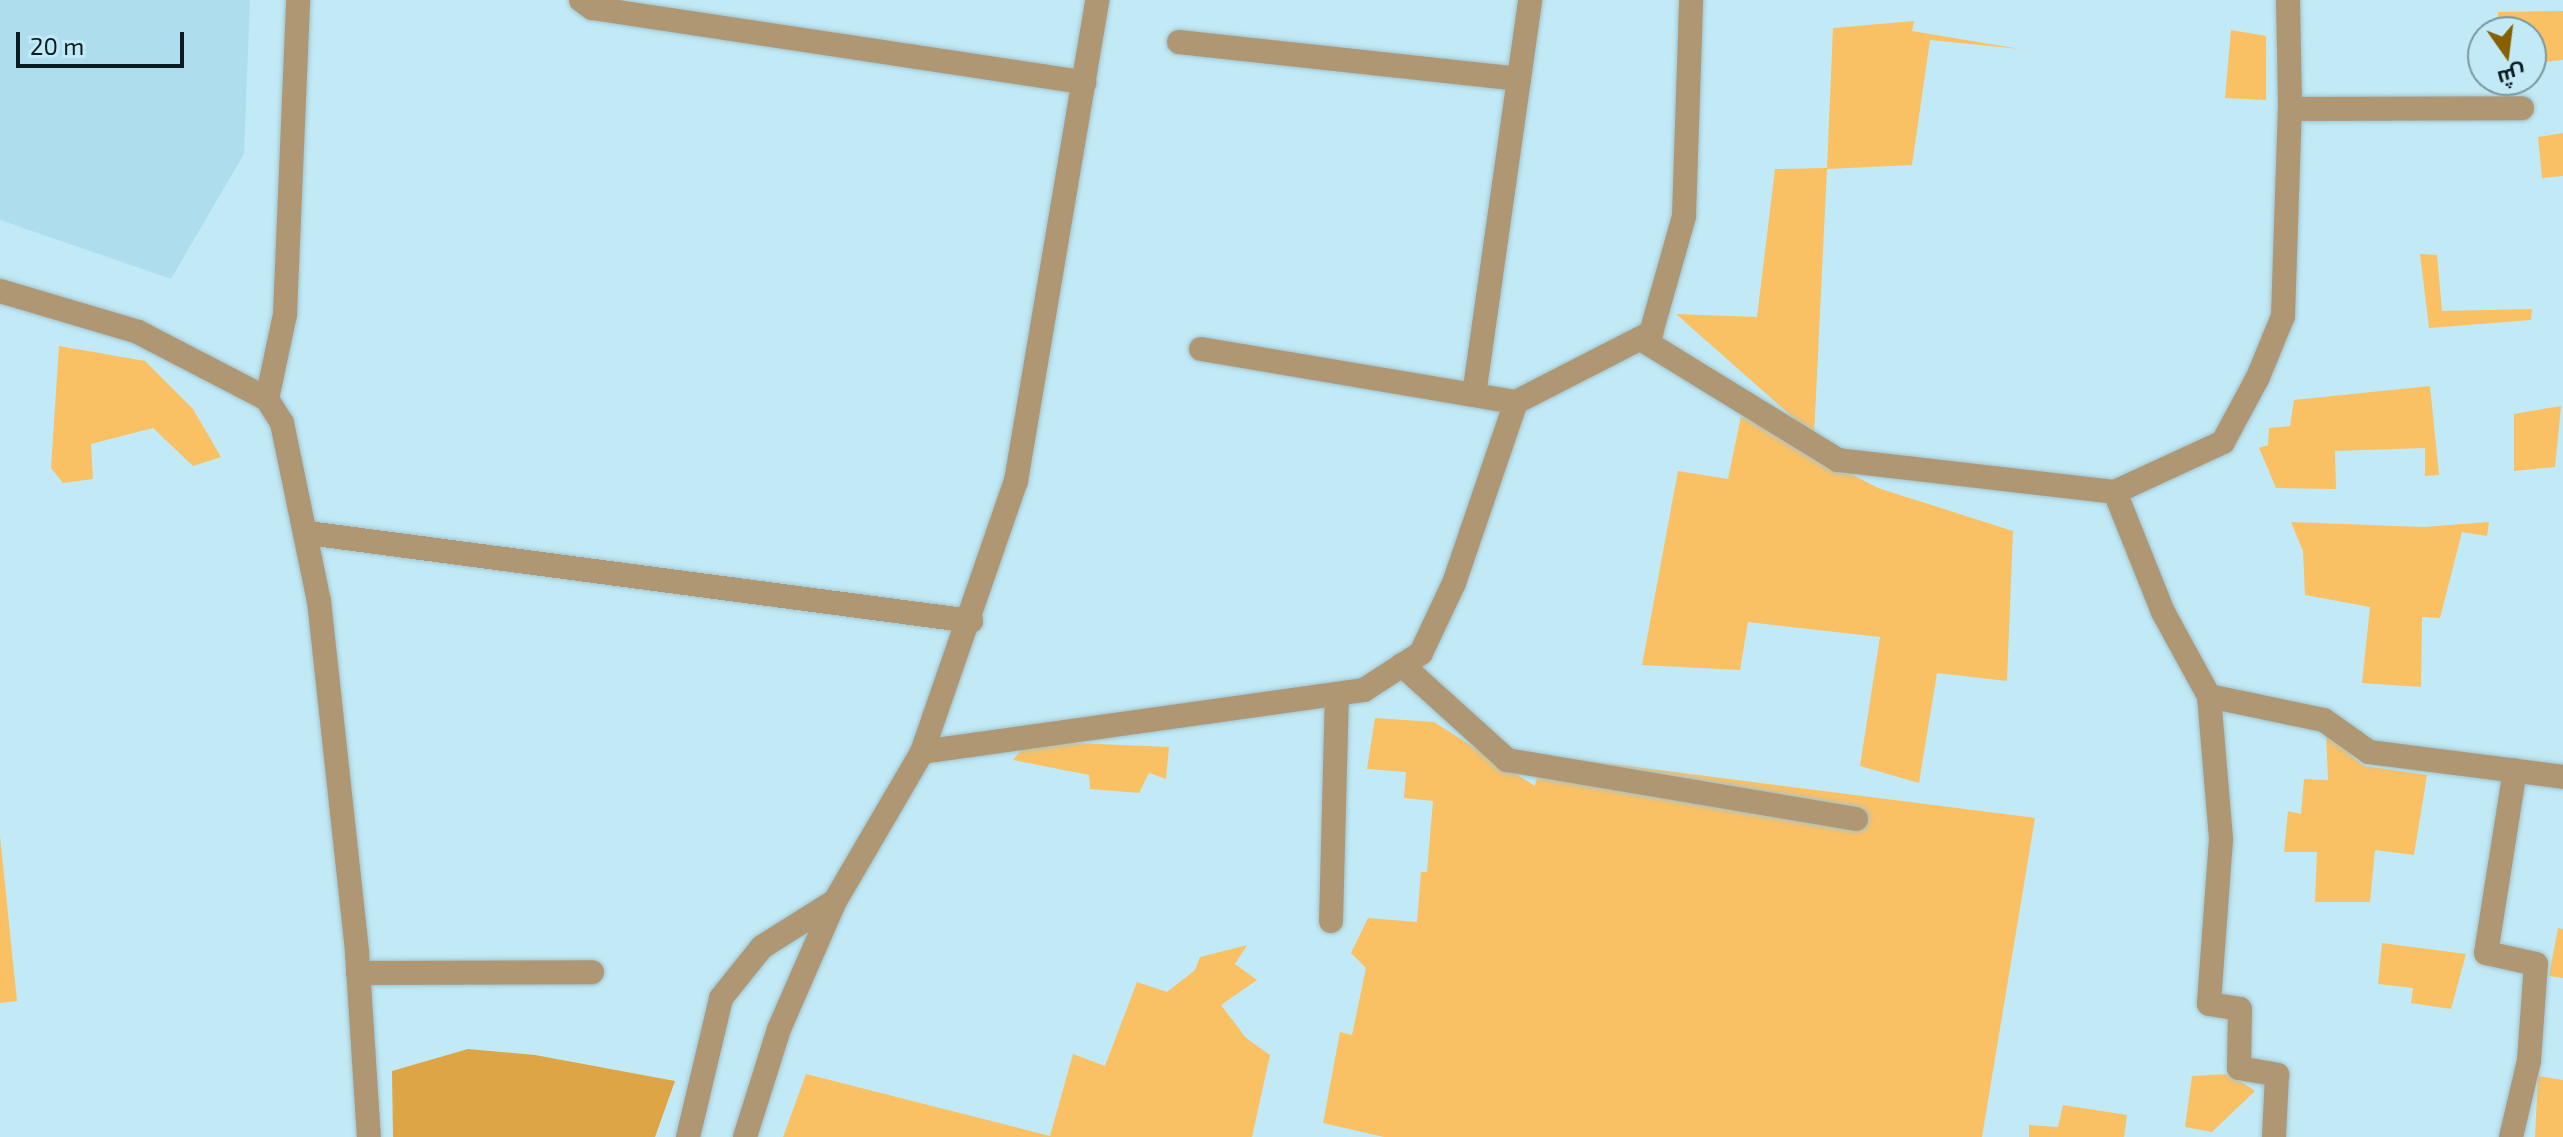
<!DOCTYPE html>
<meta charset="utf-8">
<style>
body{margin:0}
#map{position:relative;width:2563px;height:1137px;overflow:hidden;background:#c2eaf6;font-family:"Exo 2",Cairo,sans-serif}
div>[style]{position:absolute}
.built>*{inset:0;background:#aedeed}
.green>*{inset:0;background:#fac064}
.forest>*{inset:0;background:#dea546}
.roads{filter:drop-shadow(0 0 2px #a1c5cf) drop-shadow(0 0 2px #a1c5cf)}
.minor>*{height:24px;margin:-12px;padding:0 12px;transform-origin:12px;border-radius:12px;background:#b09773}
span{translate:-50% -50%;white-space:nowrap;text-align:center;line-height:1.15;-webkit-text-stroke:7px #c2eaf6;paint-order:stroke}
.north{position:absolute;left:2467px;top:16px;width:80px;height:80px;box-sizing:border-box;background:#c2eaf6;border:2px solid #7a98a0;border-radius:50%;rotate:166deg;font-size:22px;font-weight:700;line-height:32px;text-align:center;color:#0d1c20}
.north::after{content:'';display:block;margin:auto;width:28px;height:36px;background:#8a5f00;clip-path:polygon(50% 0,100% 100%,50% 72%,0 100%)}
.scale{position:absolute;left:16px;top:32px;width:168px;height:36px;box-sizing:border-box;border:4px solid #0d1c20;border-top:0;padding-left:10px;font-size:24px;line-height:28px;white-space:nowrap;color:#0d1c20;-webkit-text-stroke:6px #c2eaf6;paint-order:stroke}
</style>
<div id="map">
<div class="built">
<i style="clip-path:polygon(0 0,250px 0,244px 154px,171px 279px,0 220px)"></i>
</div>
<div class="green">
<i style="clip-path:polygon(2563px 11px,2563px 60px,2531px 63px,2531px 32px,2497px 32px,2498px 12px)"></i>
<i style="clip-path:polygon(1914px 21px,1912px 31px,2020px 49px,1930px 40px,1912px 165px,1827px 169px,1814px 436px,1676px 314px,1757px 317px,1775px 169px,1827px 168px,1833px 28px)"></i>
<i style="clip-path:polygon(2231px 30px,2266px 36px,2266px 100px,2225px 98px)"></i>
<i style="clip-path:polygon(2563px 133px,2563px 176px,2542px 178px,2538px 137px)"></i>
<i style="clip-path:polygon(2420px 254px,2437px 255px,2442px 311px,2532px 309px,2531px 320px,2429px 328px)"></i>
<i style="clip-path:polygon(59px 346px,145px 361px,193px 409px,221px 457px,193px 466px,153px 428px,91px 444px,93px 479px,63px 483px,51px 468px)"></i>
<i style="clip-path:polygon(2430px 386px,2439px 475px,2425px 476px,2425px 448px,2335px 451px,2336px 489px,2276px 488px,2259px 448px,2268px 445px,2269px 428px,2290px 426px,2294px 400px)"></i>
<i style="clip-path:polygon(2561px 406px,2555px 467px,2514px 471px,2514px 414px)"></i>
<i style="clip-path:polygon(1741px 416px,1878px 488px,2013px 531px,2007px 681px,1937px 673px,1919px 783px,1860px 766px,1880px 637px,1748px 622px,1740px 670px,1642px 665px,1678px 471px,1728px 479px)"></i>
<i style="clip-path:polygon(2291px 522px,2423px 527px,2489px 522px,2487px 536px,2462px 532px,2440px 618px,2422px 617px,2421px 687px,2362px 683px,2370px 607px,2305px 595px,2303px 551px)"></i>
<i style="clip-path:polygon(1375px 718px,1434px 722px,1535px 786px,1542px 755px,2035px 818px,1982px 1137px,1384px 1137px,1323px 1123px,1340px 1032px,1352px 1035px,1366px 968px,1351px 953px,1368px 918px,1417px 922px,1421px 872px,1427px 872px,1433px 801px,1404px 798px,1406px 772px,1367px 769px)"></i>
<i style="clip-path:polygon(2326px 734px,2364px 766px,2427px 775px,2414px 855px,2375px 850px,2370px 902px,2315px 902px,2317px 852px,2284px 852px,2288px 811px,2301px 814px,2304px 779px,2328px 780px)"></i>
<i style="clip-path:polygon(1028px 741px,1169px 747px,1166px 779px,1149px 773px,1139px 793px,1090px 789px,1089px 775px,1013px 760px)"></i>
<i style="clip-path:polygon(0 836px,17px 1001px,0 1003px)"></i>
<i style="clip-path:polygon(2558px 928px,2563px 929px,2563px 978px,2549px 976px)"></i>
<i style="clip-path:polygon(2382px 943px,2466px 954px,2451px 1009px,2411px 1003px,2413px 988px,2378px 984px)"></i>
<i style="clip-path:polygon(1247px 945px,1235px 964px,1257px 980px,1221px 1005px,1246px 1038px,1270px 1055px,1252px 1137px,783px 1137px,806px 1074px,1050px 1136px,1073px 1054px,1105px 1066px,1137px 982px,1167px 992px,1195px 970px,1200px 957px)"></i>
<i style="clip-path:polygon(2230px 1074px,2255px 1091px,2212px 1132px,2185px 1127px,2192px 1076px)"></i>
<i style="clip-path:polygon(2538px 1076px,2563px 1080px,2563px 1137px,2535px 1137px)"></i>
<i style="clip-path:polygon(2063px 1105px,2127px 1115px,2124px 1137px,2029px 1137px,2029px 1125px,2058px 1127px)"></i>
</div>
<div class="forest">
<i style="clip-path:polygon(468px 1049px,535px 1055px,675px 1081px,655px 1137px,393px 1137px,392px 1071px)"></i>
</div>
<div class="roads">
<div class="minor">
<i style="left:581px;top:0;width:14px;rotate:36deg"></i>
<i style="left:592px;top:8px;width:498px;rotate:8.6deg"></i>
<i style="left:2288px;top:0;width:109px;rotate:88.9deg"></i>
<i style="left:1179px;top:42px;width:342px;rotate:6.2deg"></i>
<i style="left:0;top:291px;width:144px;rotate:16.5deg"></i>
<i style="left:138px;top:332px;width:145px;rotate:27.4deg"></i>
<i style="left:267px;top:399px;width:28px;rotate:58deg"></i>
<i style="left:282px;top:423px;width:182px;rotate:78.3deg"></i>
<i style="left:319px;top:601px;width:354px;rotate:83.8deg"></i>
<i style="left:357px;top:953px;width:184px;rotate:86.3deg"></i>
<i style="left:1641px;top:339px;width:231px;rotate:31.6deg"></i>
<i style="left:1838px;top:460px;width:279px;rotate:6.6deg"></i>
<i style="left:2115px;top:492px;width:129px;rotate:68.2deg"></i>
<i style="left:2163px;top:612px;width:96px;rotate:61.3deg"></i>
<i style="left:2209px;top:696px;width:144px;rotate:85.2deg"></i>
<i style="left:2221px;top:839px;width:165px;rotate:94.2deg"></i>
<i style="left:2209px;top:1004px;width:31px;rotate:9deg"></i>
<i style="left:2240px;top:1009px;width:59px;rotate:91deg"></i>
<i style="left:2239px;top:1068px;width:39px;rotate:10deg"></i>
<i style="left:2277px;top:1075px;width:62px;rotate:92.8deg"></i>
<i style="left:1201px;top:349px;width:319px;rotate:9.6deg"></i>
<i style="left:1474px;top:395px;width:399px;rotate:-81.9deg"></i>
<i style="left:267px;top:399px;width:87px;rotate:-78deg"></i>
<i style="left:285px;top:314px;width:314px;rotate:-87.6deg"></i>
<i style="left:2115px;top:492px;width:119px;rotate:-24.8deg"></i>
<i style="left:2223px;top:442px;width:74px;rotate:-61.7deg"></i>
<i style="left:2258px;top:377px;width:66px;rotate:-67.7deg"></i>
<i style="left:2283px;top:316px;width:207px;rotate:-88.1deg"></i>
<i style="left:2290px;top:109px;width:232px;rotate:-0.2deg"></i>
<i style="left:308px;top:533px;width:669px;rotate:7.56deg"></i>
<i style="left:1402px;top:665px;width:142px;rotate:42.1deg"></i>
<i style="left:1507px;top:760px;width:354px;rotate:9.6deg"></i>
<i style="left:2209px;top:696px;width:117px;rotate:11.8deg"></i>
<i style="left:2324px;top:720px;width:55px;rotate:35.4deg"></i>
<i style="left:2369px;top:752px;width:196px;rotate:7.3deg"></i>
<i style="left:922px;top:752px;width:446px;rotate:-8deg"></i>
<i style="left:1364px;top:690px;width:68px;rotate:-33deg"></i>
<i style="left:1421px;top:653px;width:77px;rotate:-64.8deg"></i>
<i style="left:1454px;top:583px;width:191px;rotate:-71.1deg"></i>
<i style="left:1516px;top:402px;width:152px;rotate:-27.1deg"></i>
<i style="left:1651px;top:333px;width:122px;rotate:-74.2deg"></i>
<i style="left:1684px;top:216px;width:216px;rotate:-88.1deg"></i>
<i style="left:1331px;top:921px;width:227px;rotate:-88.5deg"></i>
<i style="left:358px;top:973px;width:234px;rotate:-0.2deg"></i>
<i style="left:688px;top:1137px;width:143px;rotate:-76.6deg"></i>
<i style="left:721px;top:998px;width:65px;rotate:-51.2deg"></i>
<i style="left:762px;top:947px;width:86px;rotate:-32.2deg"></i>
<i style="left:745px;top:1137px;width:113px;rotate:-72.5deg"></i>
<i style="left:779px;top:1029px;width:140px;rotate:-66.4deg"></i>
<i style="left:835px;top:901px;width:173px;rotate:-59.7deg"></i>
<i style="left:922px;top:752px;width:287px;rotate:-70.9deg"></i>
<i style="left:1016px;top:481px;width:488px;rotate:-80.4deg"></i>
<i style="left:2511px;top:1137px;width:78px;rotate:-76.7deg"></i>
<i style="left:2529px;top:1061px;width:97px;rotate:-85.9deg"></i>
<i style="left:2536px;top:964px;width:51px;rotate:-167.6deg"></i>
<i style="left:2486px;top:953px;width:185px;rotate:-81deg"></i>
</div>
</div>
<div class="north">ش</div>
<div class="scale">20 m</div>
</div>
